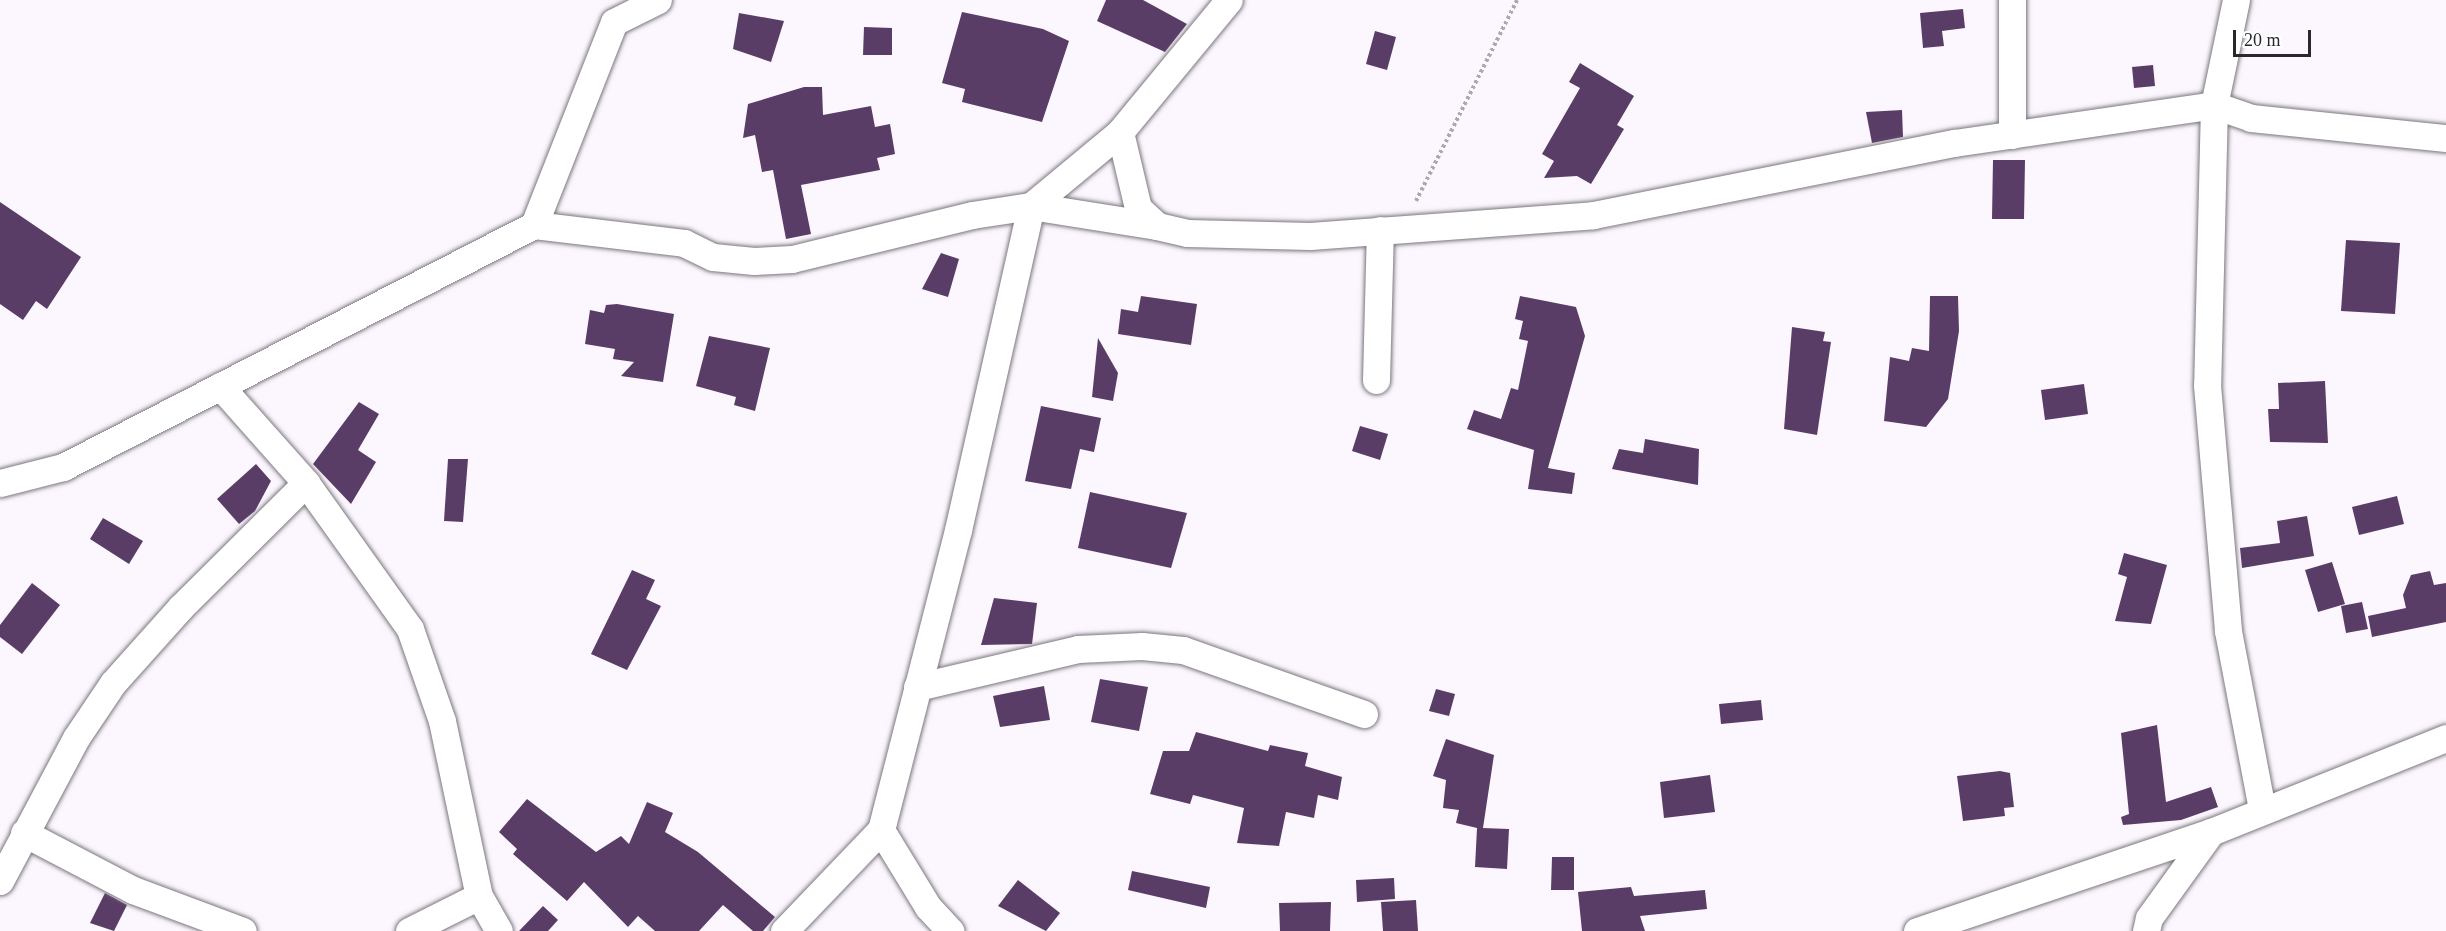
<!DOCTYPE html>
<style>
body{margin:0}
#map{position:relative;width:2446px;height:931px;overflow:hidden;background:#fcf7ff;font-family:Georgia,serif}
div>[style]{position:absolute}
.building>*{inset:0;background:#593d66}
.path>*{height:4px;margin-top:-2px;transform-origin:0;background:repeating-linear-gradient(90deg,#aca8ae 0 3px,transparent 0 6px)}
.roads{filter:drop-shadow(0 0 2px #7c767f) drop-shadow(0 0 2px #7c767f)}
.minor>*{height:27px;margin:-13.5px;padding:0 13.5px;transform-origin:13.5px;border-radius:13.5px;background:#fff}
span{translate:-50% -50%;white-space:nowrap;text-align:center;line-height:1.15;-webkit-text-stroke:6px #fff;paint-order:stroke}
.scale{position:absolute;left:2233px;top:30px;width:78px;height:27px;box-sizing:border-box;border:3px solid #2b282c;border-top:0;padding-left:8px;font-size:18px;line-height:21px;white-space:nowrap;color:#2b282c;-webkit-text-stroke:4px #fff;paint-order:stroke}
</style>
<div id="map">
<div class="building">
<i style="clip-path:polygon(1106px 0,1143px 0,1187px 24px,1165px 52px,1097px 21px)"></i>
<i style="clip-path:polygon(1963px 9px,1965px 28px,1942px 31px,1944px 46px,1923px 48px,1920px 13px)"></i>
<i style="clip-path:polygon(962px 12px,1043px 29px,1069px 41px,1042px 122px,962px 102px,965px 89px,942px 83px)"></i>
<i style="clip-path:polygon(739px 13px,784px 21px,771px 62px,733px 49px)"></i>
<i style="clip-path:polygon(864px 27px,892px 28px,892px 55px,863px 55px)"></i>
<i style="clip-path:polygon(1375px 31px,1396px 37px,1387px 70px,1366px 64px)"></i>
<i style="clip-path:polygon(1580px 63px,1634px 96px,1617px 125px,1624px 129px,1591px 184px,1577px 176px,1544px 178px,1554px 161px,1542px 154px,1580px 88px,1569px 82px)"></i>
<i style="clip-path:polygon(2153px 65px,2155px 86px,2134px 88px,2132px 67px)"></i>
<i style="clip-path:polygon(804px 87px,822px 87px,823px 115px,871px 106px,875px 127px,890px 124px,895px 154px,877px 158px,880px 170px,801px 185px,811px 234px,786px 239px,773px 170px,762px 172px,755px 135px,743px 138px,748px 104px)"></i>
<i style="clip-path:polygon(1902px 110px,1903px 137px,1872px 143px,1866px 112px)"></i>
<i style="clip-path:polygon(1993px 160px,2025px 160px,2024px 219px,1992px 219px)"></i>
<i style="clip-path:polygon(0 202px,81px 257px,47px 309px,36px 301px,23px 320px,0 304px)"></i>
<i style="clip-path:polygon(2346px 240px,2400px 243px,2395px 314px,2341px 311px)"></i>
<i style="clip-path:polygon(941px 253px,959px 259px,948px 297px,922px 289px)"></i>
<i style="clip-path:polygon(1141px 296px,1197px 304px,1191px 345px,1118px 334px,1121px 309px,1138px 312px)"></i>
<i style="clip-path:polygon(1520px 296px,1576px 307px,1585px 336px,1548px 468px,1575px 473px,1572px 494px,1528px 489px,1534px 450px,1467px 429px,1474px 410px,1501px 419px,1511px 388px,1518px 390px,1528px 341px,1519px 339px,1523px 321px,1515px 319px)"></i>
<i style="clip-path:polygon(1930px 296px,1958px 296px,1959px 331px,1948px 399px,1926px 427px,1884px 421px,1890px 357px,1909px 361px,1912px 348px,1929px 351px)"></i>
<i style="clip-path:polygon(617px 304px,674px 314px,663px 382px,621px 376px,634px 362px,613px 359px,615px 349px,585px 344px,590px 310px,604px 313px,606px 305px)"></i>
<i style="clip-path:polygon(1792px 327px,1825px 332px,1823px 341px,1831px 342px,1817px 435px,1784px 429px)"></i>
<i style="clip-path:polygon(709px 336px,770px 348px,755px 411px,734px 405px,736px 397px,696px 386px)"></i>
<i style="clip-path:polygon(1098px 338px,1118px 373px,1113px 401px,1092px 397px)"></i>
<i style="clip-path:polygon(2325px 381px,2328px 443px,2270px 442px,2268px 409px,2279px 409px,2278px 383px)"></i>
<i style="clip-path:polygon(2084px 384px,2088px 414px,2045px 420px,2041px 390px)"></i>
<i style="clip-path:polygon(359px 402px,379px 414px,358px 450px,376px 462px,351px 504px,313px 464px)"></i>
<i style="clip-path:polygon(1041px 406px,1101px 418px,1094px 452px,1080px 449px,1071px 489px,1025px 481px)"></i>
<i style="clip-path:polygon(1360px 426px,1388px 434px,1380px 460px,1352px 451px)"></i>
<i style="clip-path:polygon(1645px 439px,1699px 449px,1698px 485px,1612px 469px,1619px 449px,1643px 453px)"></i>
<i style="clip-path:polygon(448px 459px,468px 459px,463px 522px,444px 521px)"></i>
<i style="clip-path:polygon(256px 464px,271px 481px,255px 511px,239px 524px,217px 499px)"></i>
<i style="clip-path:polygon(1090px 492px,1187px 513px,1171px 568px,1078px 548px)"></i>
<i style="clip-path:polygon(2397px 496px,2404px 524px,2359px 535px,2352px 507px)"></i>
<i style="clip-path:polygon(2307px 516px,2314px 556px,2242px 568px,2240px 548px,2280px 543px,2277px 521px)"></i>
<i style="clip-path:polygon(103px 518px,143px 541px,129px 564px,90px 539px)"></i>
<i style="clip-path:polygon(2124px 553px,2167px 565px,2151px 624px,2115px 621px,2127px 577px,2118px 574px)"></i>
<i style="clip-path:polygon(2332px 562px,2345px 604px,2318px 612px,2305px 570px)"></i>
<i style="clip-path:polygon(632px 570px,655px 580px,646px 599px,661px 606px,627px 670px,591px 654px)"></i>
<i style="clip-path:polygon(2430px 571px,2434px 585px,2446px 583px,2446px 622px,2372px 637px,2368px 616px,2406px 608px,2403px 595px,2411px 575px)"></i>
<i style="clip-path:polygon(32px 583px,60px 605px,22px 654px,0 637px,0 625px)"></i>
<i style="clip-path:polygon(994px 598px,1037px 603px,1032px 644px,981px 645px)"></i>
<i style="clip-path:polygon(2362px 602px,2368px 629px,2346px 633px,2341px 606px)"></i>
<i style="clip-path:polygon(1100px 679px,1148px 687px,1139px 731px,1091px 722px)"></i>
<i style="clip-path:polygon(1044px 686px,1050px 720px,1000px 727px,993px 696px)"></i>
<i style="clip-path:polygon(1436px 689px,1455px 694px,1449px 716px,1429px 711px)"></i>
<i style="clip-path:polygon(1761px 700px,1763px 720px,1721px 724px,1719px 704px)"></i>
<i style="clip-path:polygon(2157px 725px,2166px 802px,2211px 787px,2218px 807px,2181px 820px,2123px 825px,2121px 817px,2129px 814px,2121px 733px)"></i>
<i style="clip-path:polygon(1196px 732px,1268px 751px,1270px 745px,1308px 753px,1305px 766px,1342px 777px,1338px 800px,1318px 795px,1314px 818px,1286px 812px,1279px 846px,1237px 843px,1244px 808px,1193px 795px,1190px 804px,1150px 794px,1163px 751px,1189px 751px)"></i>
<i style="clip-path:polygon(1446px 739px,1494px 755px,1483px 828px,1509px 829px,1507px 869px,1475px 867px,1477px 828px,1456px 823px,1459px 810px,1443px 808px,1446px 780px,1433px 776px)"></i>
<i style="clip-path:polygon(2000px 771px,2010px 773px,2014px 807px,2004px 808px,2005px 816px,1963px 821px,1957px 776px)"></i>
<i style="clip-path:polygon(1710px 775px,1715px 812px,1664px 818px,1660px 782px)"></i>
<i style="clip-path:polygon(527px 799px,596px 852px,621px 836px,629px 844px,647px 802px,673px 813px,665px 832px,698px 852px,775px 917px,763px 931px,753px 931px,723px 905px,699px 931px,655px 931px,638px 916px,628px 927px,584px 882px,567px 901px,513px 854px,517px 849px,499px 832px)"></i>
<i style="clip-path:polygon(1552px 857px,1574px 857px,1574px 890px,1551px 890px)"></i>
<i style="clip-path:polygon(1132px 871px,1210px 887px,1206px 908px,1128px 890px)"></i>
<i style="clip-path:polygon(1394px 878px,1395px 899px,1357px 902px,1356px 880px)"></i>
<i style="clip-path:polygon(1018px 880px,1060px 913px,1046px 931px,998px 906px)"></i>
<i style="clip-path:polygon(1631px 887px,1634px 896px,1705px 890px,1707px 909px,1640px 916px,1645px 931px,1582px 931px,1578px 892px)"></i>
<i style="clip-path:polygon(105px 893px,127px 905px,114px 931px,90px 923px)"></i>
<i style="clip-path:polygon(1416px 900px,1418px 931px,1383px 931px,1381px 902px)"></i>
<i style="clip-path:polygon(1331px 902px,1330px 931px,1280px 931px,1279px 903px)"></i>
<i style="clip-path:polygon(543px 906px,558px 920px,548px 931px,519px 931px)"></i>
</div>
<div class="path">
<i style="left:1416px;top:201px;width:225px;rotate:-63.3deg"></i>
</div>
<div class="roads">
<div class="minor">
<i style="left:2236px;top:0;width:107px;rotate:101.8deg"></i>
<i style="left:2214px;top:105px;width:280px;rotate:91.4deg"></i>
<i style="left:2207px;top:385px;width:247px;rotate:85.1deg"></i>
<i style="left:2228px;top:631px;width:181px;rotate:79.2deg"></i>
<i style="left:1120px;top:132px;width:78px;rotate:76.7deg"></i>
<i style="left:1138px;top:208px;width:26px;rotate:43deg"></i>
<i style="left:1157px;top:226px;width:31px;rotate:13deg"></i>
<i style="left:1187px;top:233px;width:123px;rotate:1.4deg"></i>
<i style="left:1310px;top:236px;width:284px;rotate:-4.2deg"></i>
<i style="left:1593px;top:215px;width:368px;rotate:-11.3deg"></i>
<i style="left:1954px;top:143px;width:263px;rotate:-8.3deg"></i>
<i style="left:2214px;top:105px;width:39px;rotate:19deg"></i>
<i style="left:2251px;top:118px;width:196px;rotate:5.9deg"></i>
<i style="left:2012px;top:135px;width:135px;rotate:-90deg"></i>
<i style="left:534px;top:225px;width:218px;rotate:-68.5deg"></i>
<i style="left:614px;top:22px;width:49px;rotate:-26.6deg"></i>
<i style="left:1376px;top:380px;width:150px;rotate:-88.5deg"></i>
<i style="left:220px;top:386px;width:130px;rotate:48.4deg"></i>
<i style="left:306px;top:483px;width:179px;rotate:54.5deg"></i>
<i style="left:410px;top:629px;width:97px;rotate:70.8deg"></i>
<i style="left:442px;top:721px;width:179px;rotate:78.1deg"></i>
<i style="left:479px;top:896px;width:40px;rotate:60.3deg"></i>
<i style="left:0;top:483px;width:65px;rotate:-14.3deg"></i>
<i style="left:63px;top:467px;width:530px;rotate:-27.19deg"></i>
<i style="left:534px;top:225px;width:151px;rotate:6.8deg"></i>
<i style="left:684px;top:243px;width:32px;rotate:26deg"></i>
<i style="left:713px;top:257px;width:41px;rotate:5.6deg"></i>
<i style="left:754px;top:261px;width:38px;rotate:-3deg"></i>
<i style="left:792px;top:259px;width:185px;rotate:-13.7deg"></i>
<i style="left:972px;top:215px;width:60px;rotate:-8.7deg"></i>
<i style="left:1031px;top:206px;width:116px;rotate:-39.7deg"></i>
<i style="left:1120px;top:132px;width:171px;rotate:-50.5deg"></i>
<i style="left:917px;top:687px;width:165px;rotate:-13.3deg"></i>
<i style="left:1078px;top:649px;width:64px;rotate:-2.7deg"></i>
<i style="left:1142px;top:646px;width:41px;rotate:5.6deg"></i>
<i style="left:1183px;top:650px;width:192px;rotate:19.5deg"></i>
<i style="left:881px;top:830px;width:90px;rotate:58.6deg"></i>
<i style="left:928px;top:907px;width:33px;rotate:47deg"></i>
<i style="left:24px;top:833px;width:123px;rotate:27.6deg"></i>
<i style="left:133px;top:890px;width:117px;rotate:20.4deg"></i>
<i style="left:0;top:881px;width:162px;rotate:-62deg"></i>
<i style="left:76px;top:738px;width:66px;rotate:-56.1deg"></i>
<i style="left:113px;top:683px;width:102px;rotate:-48.2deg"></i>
<i style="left:181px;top:607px;width:176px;rotate:-44.8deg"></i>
<i style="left:409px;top:931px;width:78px;rotate:-26.6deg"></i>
<i style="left:784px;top:931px;width:140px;rotate:-46.2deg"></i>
<i style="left:881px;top:830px;width:310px;rotate:-75.6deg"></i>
<i style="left:958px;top:530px;width:332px;rotate:-77.3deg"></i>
<i style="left:1031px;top:206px;width:128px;rotate:9deg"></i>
<i style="left:1917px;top:931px;width:310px;rotate:-18.6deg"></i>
<i style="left:2211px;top:832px;width:253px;rotate:-21.8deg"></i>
<i style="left:2146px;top:931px;width:13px;rotate:-77deg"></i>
<i style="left:2149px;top:918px;width:106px;rotate:-54.2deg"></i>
</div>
</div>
<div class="scale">20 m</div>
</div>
